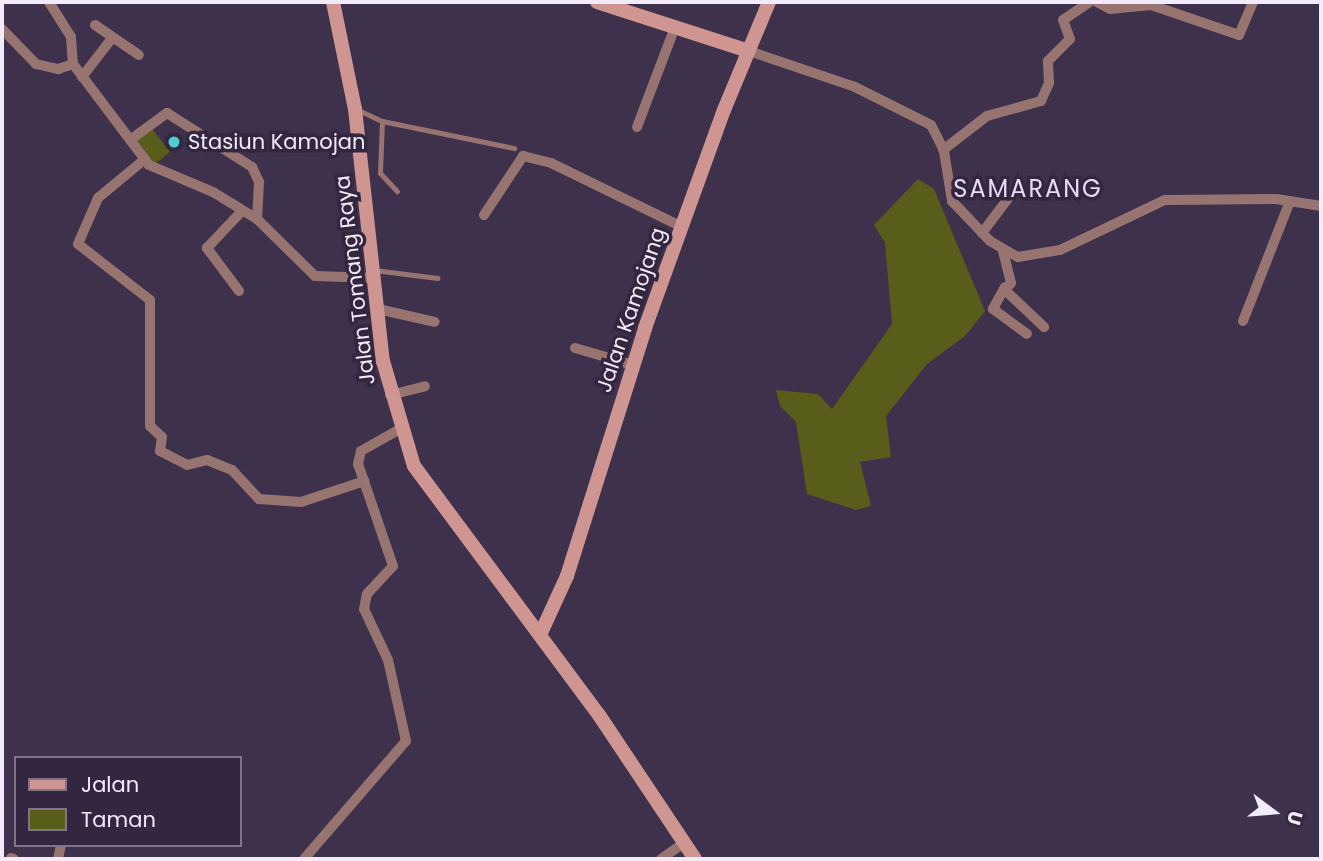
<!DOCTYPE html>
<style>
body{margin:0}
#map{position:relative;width:1323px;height:861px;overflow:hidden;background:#3d314b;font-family:Poppins,sans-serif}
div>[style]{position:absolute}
.green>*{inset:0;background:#585e19}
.lane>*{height:5px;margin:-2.5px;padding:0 2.5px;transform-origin:2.5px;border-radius:2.5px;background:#987471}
.street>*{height:10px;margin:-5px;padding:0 5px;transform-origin:5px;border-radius:5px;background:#987471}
.secondary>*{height:14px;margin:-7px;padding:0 7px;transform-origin:7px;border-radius:7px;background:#cf9591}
.dots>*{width:19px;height:19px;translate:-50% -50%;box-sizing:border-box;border:4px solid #332740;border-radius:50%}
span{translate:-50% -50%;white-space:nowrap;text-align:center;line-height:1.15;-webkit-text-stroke:7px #332740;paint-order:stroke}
.poi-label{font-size:21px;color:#f2ebfc}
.left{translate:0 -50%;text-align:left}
.street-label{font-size:21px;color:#f2ebfc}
.quarter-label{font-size:24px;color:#e9dafb;letter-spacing:2px}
.frame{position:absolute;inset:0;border:4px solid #f2ebfc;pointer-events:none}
.legend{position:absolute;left:14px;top:756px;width:228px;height:91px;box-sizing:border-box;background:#332740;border:2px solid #7f758b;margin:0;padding:9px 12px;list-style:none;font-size:21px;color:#f2ebfc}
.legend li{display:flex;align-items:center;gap:14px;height:35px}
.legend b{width:35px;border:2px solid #7f758b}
.north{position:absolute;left:1239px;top:777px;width:70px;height:70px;-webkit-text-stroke:5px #332740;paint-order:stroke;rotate:106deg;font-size:19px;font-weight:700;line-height:28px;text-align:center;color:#f2ebfc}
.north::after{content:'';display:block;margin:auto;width:24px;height:32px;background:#f2ebfc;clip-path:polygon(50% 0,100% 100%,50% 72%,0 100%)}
</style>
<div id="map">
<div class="green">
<i style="clip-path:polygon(150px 126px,170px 152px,155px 164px,135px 138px)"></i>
<i style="clip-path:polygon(918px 179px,934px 189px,985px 311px,965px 336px,927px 364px,886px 416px,891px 457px,860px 462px,871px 506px,856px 510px,807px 494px,796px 422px,780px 406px,776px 390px,818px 394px,832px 409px,892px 324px,885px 243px,874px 225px)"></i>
</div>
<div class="lane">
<i style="left:356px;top:109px;width:29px;rotate:25deg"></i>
<i style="left:382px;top:121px;width:135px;rotate:11.6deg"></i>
<i style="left:382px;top:121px;width:52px;rotate:92.2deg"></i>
<i style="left:380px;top:173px;width:25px;rotate:47deg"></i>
<i style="left:374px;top:270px;width:64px;rotate:7.1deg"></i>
</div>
<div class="street">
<i style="left:49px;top:2px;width:41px;rotate:57.8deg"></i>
<i style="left:71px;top:37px;width:27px;rotate:86deg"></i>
<i style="left:1097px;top:2px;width:15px;rotate:28deg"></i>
<i style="left:1110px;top:9px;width:41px;rotate:-5.6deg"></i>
<i style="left:1151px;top:5px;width:93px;rotate:18.8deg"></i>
<i style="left:1239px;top:35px;width:36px;rotate:-67deg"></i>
<i style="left:95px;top:25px;width:53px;rotate:34.3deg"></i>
<i style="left:2px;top:29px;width:49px;rotate:45.8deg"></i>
<i style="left:36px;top:64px;width:23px;rotate:13deg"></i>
<i style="left:58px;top:69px;width:16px;rotate:-18deg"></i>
<i style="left:73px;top:64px;width:126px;rotate:53deg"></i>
<i style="left:149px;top:165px;width:69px;rotate:22.9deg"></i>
<i style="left:213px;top:192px;width:52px;rotate:31.5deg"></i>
<i style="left:257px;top:219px;width:81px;rotate:44.5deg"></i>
<i style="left:315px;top:276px;width:60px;rotate:1.9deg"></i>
<i style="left:746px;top:50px;width:115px;rotate:18.7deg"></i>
<i style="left:855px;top:87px;width:85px;rotate:26.6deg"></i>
<i style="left:931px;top:125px;width:29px;rotate:63deg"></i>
<i style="left:944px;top:151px;width:51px;rotate:80.9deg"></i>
<i style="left:952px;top:201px;width:55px;rotate:46.5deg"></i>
<i style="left:990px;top:241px;width:32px;rotate:30deg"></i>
<i style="left:1018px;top:257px;width:43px;rotate:-9.5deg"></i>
<i style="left:1060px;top:250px;width:116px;rotate:-25.5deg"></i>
<i style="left:1165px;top:200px;width:111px;rotate:-0.5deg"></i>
<i style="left:1276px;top:199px;width:46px;rotate:8.8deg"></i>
<i style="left:82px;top:77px;width:49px;rotate:-52.4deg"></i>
<i style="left:637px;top:127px;width:107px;rotate:-69.2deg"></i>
<i style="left:130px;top:140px;width:46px;rotate:-36.1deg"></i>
<i style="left:167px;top:113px;width:101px;rotate:32.4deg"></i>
<i style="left:252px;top:167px;width:17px;rotate:65deg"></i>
<i style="left:259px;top:182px;width:37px;rotate:93deg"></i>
<i style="left:943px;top:150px;width:56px;rotate:-37.7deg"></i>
<i style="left:987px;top:116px;width:56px;rotate:-15.5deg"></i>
<i style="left:1041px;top:101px;width:20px;rotate:-66deg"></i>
<i style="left:1049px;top:83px;width:22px;rotate:-93deg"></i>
<i style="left:1048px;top:61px;width:31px;rotate:-45deg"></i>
<i style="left:1070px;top:39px;width:20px;rotate:-110deg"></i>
<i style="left:1063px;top:20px;width:32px;rotate:-34deg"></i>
<i style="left:145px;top:159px;width:61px;rotate:140.3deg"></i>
<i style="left:98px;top:198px;width:50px;rotate:113.5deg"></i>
<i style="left:78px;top:244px;width:91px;rotate:37.9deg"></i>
<i style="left:150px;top:300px;width:126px;rotate:90deg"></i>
<i style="left:150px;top:426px;width:16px;rotate:43deg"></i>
<i style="left:162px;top:437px;width:14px;rotate:98deg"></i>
<i style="left:160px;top:451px;width:30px;rotate:27deg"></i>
<i style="left:187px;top:465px;width:21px;rotate:-14deg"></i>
<i style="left:207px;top:460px;width:27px;rotate:22deg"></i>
<i style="left:232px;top:470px;width:40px;rotate:47deg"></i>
<i style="left:259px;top:499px;width:42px;rotate:4.1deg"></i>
<i style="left:301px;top:502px;width:67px;rotate:-18.2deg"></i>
<i style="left:484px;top:215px;width:71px;rotate:-56.5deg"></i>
<i style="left:523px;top:156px;width:29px;rotate:14deg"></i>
<i style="left:551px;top:163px;width:146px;rotate:26deg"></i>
<i style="left:982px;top:233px;width:51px;rotate:-52.9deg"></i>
<i style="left:1003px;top:251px;width:33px;rotate:76deg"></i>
<i style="left:1011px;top:283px;width:9px;rotate:131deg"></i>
<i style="left:1005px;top:290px;width:54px;rotate:43.5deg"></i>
<i style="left:1005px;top:287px;width:25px;rotate:119deg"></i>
<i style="left:993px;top:309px;width:42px;rotate:36.3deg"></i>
<i style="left:239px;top:291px;width:54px;rotate:-126.7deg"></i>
<i style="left:207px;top:248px;width:50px;rotate:-46.6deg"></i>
<i style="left:378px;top:309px;width:58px;rotate:12.8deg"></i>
<i style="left:1243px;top:321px;width:129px;rotate:-68.6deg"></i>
<i style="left:575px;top:348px;width:60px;rotate:16.3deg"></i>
<i style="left:390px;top:395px;width:36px;rotate:-14deg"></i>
<i style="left:11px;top:858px;width:3px;rotate:18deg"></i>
<i style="left:58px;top:859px;width:14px;rotate:-78deg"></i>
<i style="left:304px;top:859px;width:156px;rotate:-49.2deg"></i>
<i style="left:406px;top:741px;width:83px;rotate:-102.5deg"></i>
<i style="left:388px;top:660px;width:56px;rotate:-115.2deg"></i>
<i style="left:364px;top:609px;width:15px;rotate:-79deg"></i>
<i style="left:367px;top:594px;width:38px;rotate:-47deg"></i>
<i style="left:393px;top:566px;width:108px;rotate:-108.9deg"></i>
<i style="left:358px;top:464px;width:13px;rotate:-77deg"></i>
<i style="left:361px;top:451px;width:45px;rotate:-29.4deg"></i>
<i style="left:661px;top:859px;width:28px;rotate:-35deg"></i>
</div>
<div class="secondary">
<i style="left:333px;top:2px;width:109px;rotate:78.4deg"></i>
<i style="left:355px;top:109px;width:254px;rotate:83.7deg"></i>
<i style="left:383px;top:361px;width:109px;rotate:73.6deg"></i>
<i style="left:414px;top:466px;width:310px;rotate:53.4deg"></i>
<i style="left:599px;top:715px;width:173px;rotate:56.3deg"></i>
<i style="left:597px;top:2px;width:157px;rotate:17.9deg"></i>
<i style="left:540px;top:635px;width:65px;rotate:-65.4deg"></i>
<i style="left:567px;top:576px;width:260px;rotate:-72.5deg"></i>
<i style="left:645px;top:328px;width:232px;rotate:-70.1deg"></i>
<i style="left:724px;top:110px;width:117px;rotate:-67.4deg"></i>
</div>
<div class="dots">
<i style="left:174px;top:142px;background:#51ccd1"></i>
</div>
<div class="poi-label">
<span class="left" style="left:188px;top:142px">Stasiun Kamojan</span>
</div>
<div class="street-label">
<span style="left:355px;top:280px;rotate:-97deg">Jalan Tomang Raya</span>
<span style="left:631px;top:310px;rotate:-71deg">Jalan Kamojang</span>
</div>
<div class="quarter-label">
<span style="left:1028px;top:189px">SAMARANG</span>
</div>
<div class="frame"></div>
<ul class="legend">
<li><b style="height:9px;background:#cf9591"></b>Jalan</li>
<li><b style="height:19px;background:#585e19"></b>Taman</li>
</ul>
<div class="north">U</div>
</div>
